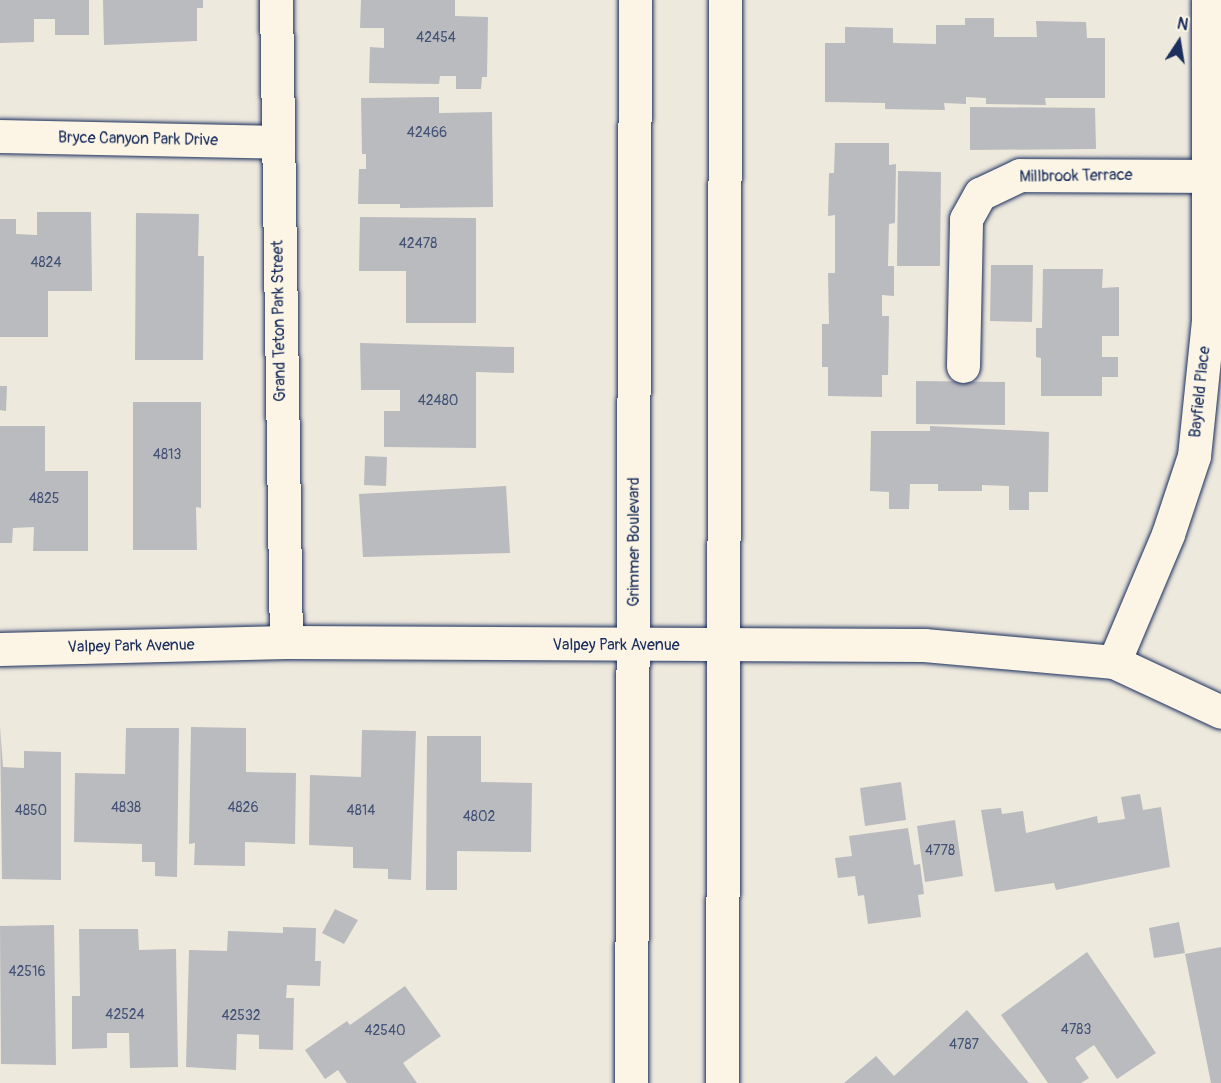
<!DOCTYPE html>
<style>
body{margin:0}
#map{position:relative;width:1221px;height:1083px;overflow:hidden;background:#eee9dd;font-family:Pangolin,sans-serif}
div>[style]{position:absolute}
.building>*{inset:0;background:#babbbe}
.roads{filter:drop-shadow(0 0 2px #1b2f5e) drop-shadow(0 0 2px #1b2f5e)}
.street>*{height:33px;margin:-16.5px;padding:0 16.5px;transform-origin:16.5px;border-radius:16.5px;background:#fcf5e5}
.secondary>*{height:33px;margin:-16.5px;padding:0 16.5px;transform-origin:16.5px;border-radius:16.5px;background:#fcf5e5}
span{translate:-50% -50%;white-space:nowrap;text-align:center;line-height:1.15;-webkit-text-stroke:5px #fcf5e5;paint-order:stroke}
.number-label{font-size:14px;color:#435276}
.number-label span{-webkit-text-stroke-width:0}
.street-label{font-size:16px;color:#1b2f5e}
.north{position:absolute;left:1149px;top:12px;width:60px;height:60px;-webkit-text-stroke:4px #fcf5e5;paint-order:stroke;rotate:12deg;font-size:16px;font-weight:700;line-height:24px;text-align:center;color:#1b2f5e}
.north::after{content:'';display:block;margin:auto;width:21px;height:27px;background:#1b2f5e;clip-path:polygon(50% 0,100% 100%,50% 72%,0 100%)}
</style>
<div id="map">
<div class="building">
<i style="clip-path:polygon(0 0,89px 0,89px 35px,55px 35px,55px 19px,34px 19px,34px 42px,0 43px)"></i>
<i style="clip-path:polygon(103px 0,203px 0,203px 8px,197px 8px,197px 41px,104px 45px)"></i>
<i style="clip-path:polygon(361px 0,455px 0,455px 16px,488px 17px,487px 77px,482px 77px,481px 89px,456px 89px,456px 76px,440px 76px,439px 84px,369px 83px,370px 47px,384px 48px,384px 28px,360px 28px)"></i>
<i style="clip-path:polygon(965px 18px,994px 18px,994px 37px,1037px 37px,1036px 21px,1086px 22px,1087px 38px,1105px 38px,1105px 98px,1045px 98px,1046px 105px,986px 104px,986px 98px,966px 97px,966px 104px,944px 103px,945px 110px,885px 109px,885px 103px,825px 102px,825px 43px,845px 43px,845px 27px,893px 28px,893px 43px,936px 44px,936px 25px,965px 25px)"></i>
<i style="clip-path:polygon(439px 97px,439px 113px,492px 112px,493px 207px,400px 208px,400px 204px,358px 204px,359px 169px,366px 169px,366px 154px,362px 154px,361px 98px)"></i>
<i style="clip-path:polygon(970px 107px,1095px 108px,1096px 149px,970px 150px)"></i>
<i style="clip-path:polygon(835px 143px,889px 143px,889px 165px,896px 164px,895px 223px,889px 224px,888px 266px,894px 266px,894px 296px,882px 295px,882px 316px,889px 316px,888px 375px,882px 375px,882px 397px,828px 396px,828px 367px,822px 367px,822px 324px,829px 324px,828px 273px,835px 273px,835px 215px,828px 216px,829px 173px,834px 173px)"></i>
<i style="clip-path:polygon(898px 171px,941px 172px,940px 266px,897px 266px)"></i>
<i style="clip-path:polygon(37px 212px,91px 212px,92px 291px,48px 291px,48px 337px,0 337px,0 219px,16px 219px,16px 234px,37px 235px)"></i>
<i style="clip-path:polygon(136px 213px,199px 214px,198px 256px,204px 256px,203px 360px,135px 360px)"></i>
<i style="clip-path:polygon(360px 217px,476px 218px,476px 323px,406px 323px,406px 271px,359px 271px)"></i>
<i style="clip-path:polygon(991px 265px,1033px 265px,1032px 322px,990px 321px)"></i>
<i style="clip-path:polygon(1043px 269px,1103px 269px,1102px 288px,1119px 287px,1119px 336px,1102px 336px,1102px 357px,1118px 357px,1118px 377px,1102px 377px,1102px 396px,1041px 396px,1041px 358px,1036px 357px,1036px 328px,1042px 328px)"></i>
<i style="clip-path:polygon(360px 343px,514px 347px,514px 373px,476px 372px,476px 448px,384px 447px,384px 411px,400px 411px,400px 390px,361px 390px)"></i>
<i style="clip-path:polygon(916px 381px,1005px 382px,1005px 425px,916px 424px)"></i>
<i style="clip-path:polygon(0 386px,7px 386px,6px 411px,0 410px)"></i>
<i style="clip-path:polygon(133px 402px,201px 402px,201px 508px,196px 507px,197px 550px,133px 550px)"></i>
<i style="clip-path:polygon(0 426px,45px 426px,45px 471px,88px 471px,88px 551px,33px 551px,34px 527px,13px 528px,12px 543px,0 543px)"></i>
<i style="clip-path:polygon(930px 426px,1049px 432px,1048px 492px,1029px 492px,1029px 510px,1009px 510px,1009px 486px,982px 485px,982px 491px,938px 491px,938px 484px,910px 484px,909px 509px,889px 509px,889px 492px,870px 491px,871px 431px,930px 431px)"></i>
<i style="clip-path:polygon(365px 456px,387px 457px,386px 486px,364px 485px)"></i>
<i style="clip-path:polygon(506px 486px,510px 553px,363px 557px,359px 494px)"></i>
<i style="clip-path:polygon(0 726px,3px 767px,24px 768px,24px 751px,61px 752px,61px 880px,2px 879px)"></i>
<i style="clip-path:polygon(191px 727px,246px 728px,246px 772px,296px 773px,295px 844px,245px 842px,245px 866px,194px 865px,195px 843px,189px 844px)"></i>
<i style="clip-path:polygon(126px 728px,179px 728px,177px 877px,155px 876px,155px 862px,142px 862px,142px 844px,74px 842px,75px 773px,125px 774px)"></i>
<i style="clip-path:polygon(362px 730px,416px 731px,411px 880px,388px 879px,388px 869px,353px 868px,353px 847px,309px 845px,310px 775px,361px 777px)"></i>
<i style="clip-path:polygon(427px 736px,481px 736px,481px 782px,532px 783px,531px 852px,457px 851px,457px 890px,426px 890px)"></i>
<i style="clip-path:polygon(901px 782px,906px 820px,865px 826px,860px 788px)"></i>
<i style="clip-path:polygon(1140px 794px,1143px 810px,1161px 807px,1170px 867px,1056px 890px,1054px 883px,995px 892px,981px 810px,1001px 808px,1002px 814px,1023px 811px,1026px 833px,1097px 816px,1098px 823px,1125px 819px,1121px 797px)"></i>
<i style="clip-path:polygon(955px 820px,963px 876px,925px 882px,917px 826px)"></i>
<i style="clip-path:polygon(908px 828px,914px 865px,920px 864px,924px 894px,918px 895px,921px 917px,868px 924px,864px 895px,858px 896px,855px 876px,838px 878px,835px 858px,852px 856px,849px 836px)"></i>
<i style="clip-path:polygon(335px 909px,358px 920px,344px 944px,322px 933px)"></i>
<i style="clip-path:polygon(1179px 922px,1185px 953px,1154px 958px,1149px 928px)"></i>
<i style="clip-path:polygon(54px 925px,56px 1065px,1px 1064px,0 926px)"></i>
<i style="clip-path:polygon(283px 927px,316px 928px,315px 961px,321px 961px,320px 986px,287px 985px,286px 998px,294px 998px,293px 1050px,259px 1049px,259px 1035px,237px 1034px,236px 1070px,186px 1067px,189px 950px,227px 951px,228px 931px,283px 933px)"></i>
<i style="clip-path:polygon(79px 929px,138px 929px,139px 950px,176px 949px,178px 1067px,130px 1068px,129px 1033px,107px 1033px,107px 1048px,72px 1049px,72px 996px,80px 996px)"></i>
<i style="clip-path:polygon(1221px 947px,1221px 1083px,1211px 1083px,1185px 954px)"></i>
<i style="clip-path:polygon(1087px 952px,1156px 1053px,1117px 1079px,1094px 1045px,1075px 1058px,1089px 1078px,1081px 1083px,1048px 1083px,1001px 1015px)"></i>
<i style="clip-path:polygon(405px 986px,441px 1036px,403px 1063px,417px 1083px,347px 1083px,338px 1070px,325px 1079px,305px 1050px,347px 1021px,350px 1025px)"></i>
<i style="clip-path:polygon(967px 1010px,1029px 1083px,844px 1083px,876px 1056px,894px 1076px)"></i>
</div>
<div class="roads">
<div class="street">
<i style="left:276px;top:0;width:642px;rotate:89.11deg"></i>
<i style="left:0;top:136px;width:276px;rotate:1.2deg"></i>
<i style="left:963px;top:366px;width:147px;rotate:-88.8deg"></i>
<i style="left:966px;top:219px;width:29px;rotate:-61deg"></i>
<i style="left:980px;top:194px;width:44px;rotate:-25.4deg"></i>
<i style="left:1020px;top:175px;width:187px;rotate:0.3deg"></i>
<i style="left:0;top:649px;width:286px;rotate:-1.4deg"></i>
<i style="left:286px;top:642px;width:638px;rotate:0.27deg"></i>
<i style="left:924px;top:645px;width:191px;rotate:5.1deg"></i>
<i style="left:1114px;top:662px;width:118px;rotate:25deg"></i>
<i style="left:1114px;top:662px;width:139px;rotate:-67.1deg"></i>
<i style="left:1168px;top:534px;width:82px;rotate:-71.6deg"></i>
<i style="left:1194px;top:456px;width:137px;rotate:-84.1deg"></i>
<i style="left:1208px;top:320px;width:320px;rotate:-90deg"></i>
</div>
<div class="secondary">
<i style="left:631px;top:1083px;width:1083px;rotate:-89.79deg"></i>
<i style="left:722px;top:1083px;width:1083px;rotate:-89.84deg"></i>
</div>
</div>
<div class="number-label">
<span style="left:436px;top:38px">42454</span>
<span style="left:427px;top:133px">42466</span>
<span style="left:418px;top:244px">42478</span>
<span style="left:46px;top:263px">4824</span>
<span style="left:438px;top:401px">42480</span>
<span style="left:167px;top:455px">4813</span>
<span style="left:44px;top:499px">4825</span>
<span style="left:126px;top:808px">4838</span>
<span style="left:243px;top:808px">4826</span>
<span style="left:31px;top:811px">4850</span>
<span style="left:361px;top:811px">4814</span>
<span style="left:479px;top:817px">4802</span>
<span style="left:940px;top:851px">4778</span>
<span style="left:27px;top:972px">42516</span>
<span style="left:125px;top:1015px">42524</span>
<span style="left:241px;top:1016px">42532</span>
<span style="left:1076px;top:1030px">4783</span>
<span style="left:385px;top:1031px">42540</span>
<span style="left:964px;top:1045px">4787</span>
</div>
<div class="street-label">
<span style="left:138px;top:139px;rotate:1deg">Bryce Canyon Park Drive</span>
<span style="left:1076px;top:176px;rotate:-1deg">Millbrook Terrace</span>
<span style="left:279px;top:321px;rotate:-91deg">Grand Teton Park Street</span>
<span style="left:1200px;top:392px;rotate:-84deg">Bayfield Place</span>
<span style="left:634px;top:542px;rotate:-90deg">Grimmer Boulevard</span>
<span style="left:616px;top:645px">Valpey Park Avenue</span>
<span style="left:131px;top:646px;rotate:-1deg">Valpey Park Avenue</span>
</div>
<div class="north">N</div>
</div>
